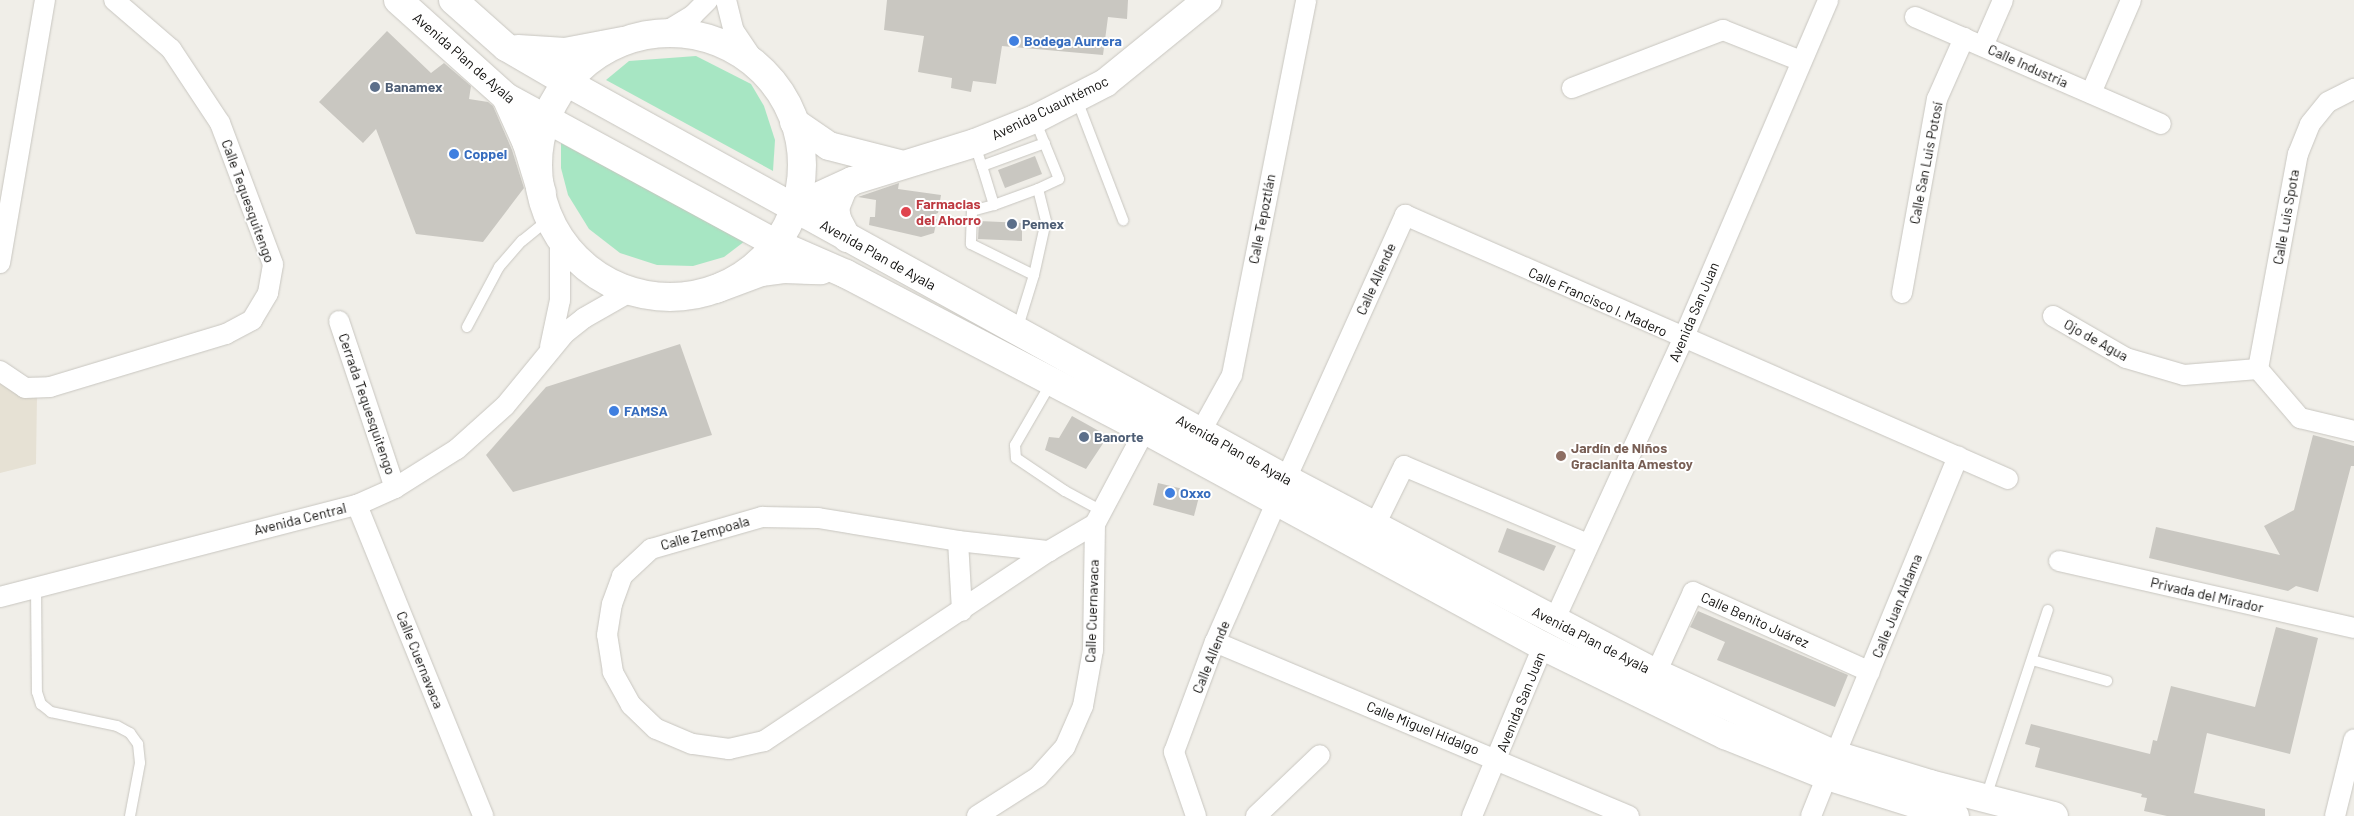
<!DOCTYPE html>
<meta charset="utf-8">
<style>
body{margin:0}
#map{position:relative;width:2354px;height:816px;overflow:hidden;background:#f0eee8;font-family:Barlow,sans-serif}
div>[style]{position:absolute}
.built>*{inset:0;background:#e6e1d4}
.green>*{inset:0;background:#a7e6c3}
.building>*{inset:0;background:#c9c7c1}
.roads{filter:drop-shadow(0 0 1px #c8c6c0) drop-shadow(0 0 1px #c8c6c0)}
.service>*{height:10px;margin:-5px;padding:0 5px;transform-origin:5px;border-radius:5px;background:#fff}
.minor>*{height:20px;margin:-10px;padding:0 10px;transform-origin:10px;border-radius:10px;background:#fff}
.secondary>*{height:28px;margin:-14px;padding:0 14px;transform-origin:14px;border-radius:14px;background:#fff}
.secondary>.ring{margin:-14px;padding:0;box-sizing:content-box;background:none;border:28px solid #fff;border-radius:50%}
.primary>*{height:28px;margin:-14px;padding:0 14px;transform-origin:14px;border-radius:14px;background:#fff}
.dots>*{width:14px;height:14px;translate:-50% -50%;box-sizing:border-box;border:2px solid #fff;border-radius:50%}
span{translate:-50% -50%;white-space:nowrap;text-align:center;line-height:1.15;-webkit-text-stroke:4px #fff;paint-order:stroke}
.shop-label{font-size:14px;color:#366cbe;font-weight:700}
.left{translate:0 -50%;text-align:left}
.street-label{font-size:14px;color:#0f0e0c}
.service-label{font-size:14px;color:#4e5e75;font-weight:700}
.health-label{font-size:14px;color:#be3a42;font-weight:700}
.education-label{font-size:14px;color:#785e54;font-weight:700}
</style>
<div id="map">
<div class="built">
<i style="clip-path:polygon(0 379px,37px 396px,36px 464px,0 473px)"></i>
</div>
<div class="green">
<i style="clip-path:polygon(696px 56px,751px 84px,764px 106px,775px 140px,773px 171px,606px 80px,629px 61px)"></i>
<i style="clip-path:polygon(561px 143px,745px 241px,724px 257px,693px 266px,657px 265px,620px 253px,589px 229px,568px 195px,561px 168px)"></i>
</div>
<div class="building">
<i style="clip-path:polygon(887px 0,1128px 0,1127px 19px,1108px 17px,1103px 55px,1002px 46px,996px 84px,973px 81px,971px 92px,951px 88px,952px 78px,918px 72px,924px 36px,884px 30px)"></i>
<i style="clip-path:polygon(387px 31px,431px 73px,444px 63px,471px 86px,469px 99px,488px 102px,493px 106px,512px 150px,524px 188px,483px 242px,416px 234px,376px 129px,363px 143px,319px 102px)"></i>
<i style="clip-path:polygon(1035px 156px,1042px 174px,1005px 188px,998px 170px)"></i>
<i style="clip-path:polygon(899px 183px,898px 189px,941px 195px,938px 213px,924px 219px,937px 219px,934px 233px,921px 237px,869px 225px,870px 217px,875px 217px,876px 200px,858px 197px)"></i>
<i style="clip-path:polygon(979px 221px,1022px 223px,1022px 241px,978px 239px)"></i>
<i style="clip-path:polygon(680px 344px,712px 435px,513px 492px,486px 455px,546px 387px)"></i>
<i style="clip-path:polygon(1072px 416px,1108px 436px,1086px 469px,1045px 450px,1049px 437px,1059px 438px)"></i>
<i style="clip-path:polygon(2313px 435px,2354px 446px,2354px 466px,2351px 466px,2318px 592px,2296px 586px,2288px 591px,2149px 558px,2156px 527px,2280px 555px,2264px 526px,2294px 510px)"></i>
<i style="clip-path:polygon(1158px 483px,1200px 493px,1194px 516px,1153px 505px)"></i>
<i style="clip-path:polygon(1507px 528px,1556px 546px,1544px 571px,1498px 552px)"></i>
<i style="clip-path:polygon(1698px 611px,1848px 675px,1835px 707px,1717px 660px,1725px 642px,1690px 627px)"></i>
<i style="clip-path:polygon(2276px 627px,2318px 638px,2290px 754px,2207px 733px,2194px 793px,2265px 809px,2265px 816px,2167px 816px,2144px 811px,2147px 798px,2141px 797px,2142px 794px,2035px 767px,2040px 748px,2025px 744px,2031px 724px,2150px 754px,2153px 740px,2157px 741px,2171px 686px,2255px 707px)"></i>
</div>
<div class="roads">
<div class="service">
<i style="left:1077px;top:100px;width:129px;rotate:69deg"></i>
<i style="left:975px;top:145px;width:22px;rotate:72deg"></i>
<i style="left:982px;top:166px;width:67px;rotate:-20.1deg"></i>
<i style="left:982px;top:166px;width:41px;rotate:72.9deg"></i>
<i style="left:994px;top:205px;width:47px;rotate:-20deg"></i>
<i style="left:994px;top:205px;width:23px;rotate:165deg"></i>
<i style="left:972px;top:211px;width:33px;rotate:92deg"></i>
<i style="left:971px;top:244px;width:70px;rotate:26.2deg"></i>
<i style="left:1034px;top:275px;width:58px;rotate:107.2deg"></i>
<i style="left:1034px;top:275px;width:55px;rotate:-77.5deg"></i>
<i style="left:1046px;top:221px;width:33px;rotate:-104deg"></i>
<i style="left:1038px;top:189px;width:23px;rotate:-25deg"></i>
<i style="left:1059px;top:179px;width:64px;rotate:-112.1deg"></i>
<i style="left:467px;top:327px;width:68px;rotate:-61.9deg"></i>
<i style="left:499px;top:267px;width:35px;rotate:-49deg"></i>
<i style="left:522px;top:241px;width:35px;rotate:-39deg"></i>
<i style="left:1051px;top:383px;width:72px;rotate:120.1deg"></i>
<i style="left:1015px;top:445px;width:13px;rotate:86deg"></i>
<i style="left:1016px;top:458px;width:59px;rotate:34deg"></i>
<i style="left:1065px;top:491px;width:42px;rotate:28.4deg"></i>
<i style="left:36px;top:586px;width:106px;rotate:89.5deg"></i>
<i style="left:37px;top:692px;width:13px;rotate:72deg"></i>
<i style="left:41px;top:704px;width:13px;rotate:39deg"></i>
<i style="left:51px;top:712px;width:67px;rotate:12deg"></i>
<i style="left:117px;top:726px;width:15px;rotate:28deg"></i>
<i style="left:130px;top:733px;width:14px;rotate:54deg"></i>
<i style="left:138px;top:744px;width:19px;rotate:84deg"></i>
<i style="left:140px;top:763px;width:54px;rotate:100.7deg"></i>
<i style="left:2032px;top:660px;width:78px;rotate:15.6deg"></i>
<i style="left:1986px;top:797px;width:197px;rotate:-71.7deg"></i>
</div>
<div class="minor">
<i style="left:726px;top:0;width:32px;rotate:76deg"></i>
<i style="left:734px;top:31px;width:32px;rotate:56deg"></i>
<i style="left:1915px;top:17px;width:268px;rotate:23.5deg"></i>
<i style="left:670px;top:29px;width:27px;rotate:-31deg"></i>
<i style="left:693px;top:15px;width:21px;rotate:-45deg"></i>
<i style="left:1983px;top:46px;width:50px;rotate:-66.5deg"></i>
<i style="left:1572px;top:88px;width:162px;rotate:-21deg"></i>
<i style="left:1723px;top:30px;width:84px;rotate:21.7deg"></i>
<i style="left:2091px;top:93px;width:101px;rotate:-66.7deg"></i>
<i style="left:0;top:263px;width:267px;rotate:-80.3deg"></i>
<i style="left:1902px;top:293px;width:197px;rotate:-79.8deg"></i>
<i style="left:1937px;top:99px;width:67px;rotate:-66.1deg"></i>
<i style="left:2053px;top:316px;width:84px;rotate:29.9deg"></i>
<i style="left:2126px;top:358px;width:60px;rotate:16.3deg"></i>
<i style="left:2184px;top:375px;width:74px;rotate:-4.6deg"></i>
<i style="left:339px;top:321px;width:176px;rotate:71.5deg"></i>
<i style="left:550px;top:347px;width:48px;rotate:-78deg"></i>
<i style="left:560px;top:300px;width:57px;rotate:-90deg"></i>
<i style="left:2258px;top:369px;width:219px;rotate:-79.5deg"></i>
<i style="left:2298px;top:154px;width:32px;rotate:-68deg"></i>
<i style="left:2310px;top:124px;width:28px;rotate:-51deg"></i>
<i style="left:2328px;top:102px;width:29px;rotate:-27deg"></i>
<i style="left:2258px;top:369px;width:65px;rotate:49.4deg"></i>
<i style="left:2300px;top:418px;width:56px;rotate:13.5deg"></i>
<i style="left:0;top:371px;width:30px;rotate:34deg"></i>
<i style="left:25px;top:388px;width:25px;rotate:-2deg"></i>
<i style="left:50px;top:387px;width:184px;rotate:-16.8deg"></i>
<i style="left:226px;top:334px;width:30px;rotate:-28deg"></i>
<i style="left:252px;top:320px;width:31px;rotate:-59deg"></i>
<i style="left:268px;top:293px;width:29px;rotate:-80deg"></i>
<i style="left:273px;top:264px;width:151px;rotate:-110.6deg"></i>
<i style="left:220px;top:123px;width:89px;rotate:-123.5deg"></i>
<i style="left:171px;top:49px;width:75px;rotate:-139.3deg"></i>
<i style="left:1201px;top:431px;width:64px;rotate:-61deg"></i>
<i style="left:1232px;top:375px;width:382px;rotate:-78.8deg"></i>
<i style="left:1286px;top:479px;width:290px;rotate:-65.7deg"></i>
<i style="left:1405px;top:215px;width:658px;rotate:23.64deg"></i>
<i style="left:357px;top:505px;width:336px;rotate:67.9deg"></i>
<i style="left:1374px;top:527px;width:68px;rotate:-63.8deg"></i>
<i style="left:1404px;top:466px;width:200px;rotate:23deg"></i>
<i style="left:958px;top:541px;width:70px;rotate:86.7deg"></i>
<i style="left:1049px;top:551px;width:343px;rotate:146.3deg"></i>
<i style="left:764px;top:741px;width:36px;rotate:167deg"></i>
<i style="left:729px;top:749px;width:37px;rotate:-172deg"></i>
<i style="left:692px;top:744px;width:39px;rotate:-157deg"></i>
<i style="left:656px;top:729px;width:35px;rotate:-136deg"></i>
<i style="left:631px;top:705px;width:38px;rotate:-119deg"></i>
<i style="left:613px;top:672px;width:37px;rotate:-99deg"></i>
<i style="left:607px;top:635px;width:31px;rotate:-81deg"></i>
<i style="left:612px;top:604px;width:30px;rotate:-70deg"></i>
<i style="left:622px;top:576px;width:40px;rotate:-43deg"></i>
<i style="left:651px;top:549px;width:116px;rotate:-16.1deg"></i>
<i style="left:762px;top:517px;width:56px;rotate:1deg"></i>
<i style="left:818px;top:518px;width:142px;rotate:9.3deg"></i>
<i style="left:958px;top:541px;width:92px;rotate:6.3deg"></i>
<i style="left:1049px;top:551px;width:53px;rotate:-30.4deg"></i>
<i style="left:2059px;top:561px;width:303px;rotate:12.8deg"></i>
<i style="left:0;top:597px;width:369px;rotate:-14.5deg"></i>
<i style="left:357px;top:505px;width:42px;rotate:-24.1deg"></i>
<i style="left:395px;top:488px;width:73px;rotate:-32.2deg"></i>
<i style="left:457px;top:449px;width:64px;rotate:-41.9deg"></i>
<i style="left:505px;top:406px;width:94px;rotate:-50.6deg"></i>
<i style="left:565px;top:333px;width:24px;rotate:-38deg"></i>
<i style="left:584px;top:318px;width:48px;rotate:-29.7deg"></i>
<i style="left:1554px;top:621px;width:310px;rotate:-65.4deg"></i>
<i style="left:1683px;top:339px;width:369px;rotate:-66.8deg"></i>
<i style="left:1215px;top:642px;width:449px;rotate:22.8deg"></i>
<i style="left:1656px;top:673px;width:89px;rotate:-65.4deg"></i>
<i style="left:1693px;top:592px;width:194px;rotate:24.3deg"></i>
<i style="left:1835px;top:755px;width:323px;rotate:-67.6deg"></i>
<i style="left:977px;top:816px;width:72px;rotate:-32.6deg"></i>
<i style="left:1038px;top:777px;width:40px;rotate:-48deg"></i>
<i style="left:1065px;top:747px;width:45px;rotate:-66.3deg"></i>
<i style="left:1083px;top:706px;width:57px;rotate:-79.9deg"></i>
<i style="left:1093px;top:650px;width:126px;rotate:-89.1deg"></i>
<i style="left:1095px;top:524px;width:106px;rotate:-62deg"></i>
<i style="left:1196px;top:816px;width:68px;rotate:-109deg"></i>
<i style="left:1174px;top:752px;width:117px;rotate:-69.6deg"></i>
<i style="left:1215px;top:642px;width:154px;rotate:-66.3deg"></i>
<i style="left:1256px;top:816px;width:88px;rotate:-43.6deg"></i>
<i style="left:1472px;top:816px;width:184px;rotate:-67.3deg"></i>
<i style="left:1811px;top:816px;width:43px;rotate:-68.2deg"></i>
<i style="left:2335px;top:816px;width:79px;rotate:-76.1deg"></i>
</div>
<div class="secondary">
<i class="ring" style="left:538px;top:33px;width:236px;height:236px"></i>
<i style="left:794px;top:122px;width:42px;rotate:34.4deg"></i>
<i style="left:829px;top:146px;width:72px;rotate:14.4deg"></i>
<i style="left:793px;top:208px;width:65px;rotate:-24.6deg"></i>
<i style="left:852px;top:181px;width:129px;rotate:-17.2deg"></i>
<i style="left:975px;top:143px;width:65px;rotate:-21.8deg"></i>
<i style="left:1035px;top:119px;width:79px;rotate:-27.2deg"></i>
<i style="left:1105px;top:83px;width:132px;rotate:-39.1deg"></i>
</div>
<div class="primary">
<i style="left:398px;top:0;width:145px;rotate:41.9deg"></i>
<i style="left:506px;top:97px;width:306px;rotate:28.5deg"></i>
<i style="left:775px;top:243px;width:77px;rotate:23.6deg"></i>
<i style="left:846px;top:274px;width:337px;rotate:27.6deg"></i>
<i style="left:1145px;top:430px;width:453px;rotate:28.5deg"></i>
<i style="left:1543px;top:646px;width:203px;rotate:26.1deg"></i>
<i style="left:1725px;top:735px;width:110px;rotate:21.9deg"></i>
<i style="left:1827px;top:776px;width:134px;rotate:17.4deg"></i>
<i style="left:453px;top:0;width:71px;rotate:41.6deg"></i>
<i style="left:506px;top:47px;width:72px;rotate:30.1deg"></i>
<i style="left:568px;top:83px;width:820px;rotate:28.88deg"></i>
<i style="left:1286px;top:479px;width:418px;rotate:27.7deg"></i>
<i style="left:1656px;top:673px;width:197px;rotate:24.6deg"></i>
<i style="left:1835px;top:755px;width:99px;rotate:17deg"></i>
<i style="left:1930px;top:784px;width:128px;rotate:14.5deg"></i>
<i style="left:518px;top:49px;width:47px;rotate:3.7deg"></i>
<i style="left:565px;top:52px;width:59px;rotate:-10.7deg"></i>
<i style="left:506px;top:97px;width:51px;rotate:65.9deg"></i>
<i style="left:527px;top:144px;width:51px;rotate:73deg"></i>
<i style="left:847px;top:238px;width:21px;rotate:-118deg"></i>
<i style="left:837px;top:219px;width:11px;rotate:-100deg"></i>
<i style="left:835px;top:208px;width:22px;rotate:-68deg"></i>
<i style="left:843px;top:188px;width:11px;rotate:-38deg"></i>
<i style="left:716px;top:289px;width:48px;rotate:-20.7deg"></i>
<i style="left:761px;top:272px;width:23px;rotate:-7deg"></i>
<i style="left:784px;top:269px;width:37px;rotate:2deg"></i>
</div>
</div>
<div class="dots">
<i style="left:1014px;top:41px;background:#3f7fe0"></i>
<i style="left:375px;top:87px;background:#5c6f8a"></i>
<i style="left:454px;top:154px;background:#3f7fe0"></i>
<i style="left:906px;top:212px;background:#e0444e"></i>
<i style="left:1012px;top:224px;background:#5c6f8a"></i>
<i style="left:614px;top:411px;background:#3f7fe0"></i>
<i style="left:1084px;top:437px;background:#5c6f8a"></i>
<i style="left:1561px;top:456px;background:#8d6e63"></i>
<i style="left:1170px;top:493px;background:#3f7fe0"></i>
</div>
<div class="shop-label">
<span class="left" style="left:1024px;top:41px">Bodega Aurrera</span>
<span class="left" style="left:464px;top:154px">Coppel</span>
<span class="left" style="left:624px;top:411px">FAMSA</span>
<span class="left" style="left:1180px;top:493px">Oxxo</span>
</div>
<div class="street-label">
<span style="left:464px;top:58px;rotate:41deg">Avenida Plan de Ayala</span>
<span style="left:2028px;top:66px;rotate:24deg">Calle Industria</span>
<span style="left:1050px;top:108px;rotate:-26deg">Avenida Cuauhtémoc</span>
<span style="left:1926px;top:163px;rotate:-79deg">Calle San Luis Potosí</span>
<span style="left:248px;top:201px;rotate:70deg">Calle Tequesquitengo</span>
<span style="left:2286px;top:217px;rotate:-80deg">Calle Luis Spota</span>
<span style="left:1262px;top:219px;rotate:-79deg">Calle Tepoztlán</span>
<span style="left:878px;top:255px;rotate:29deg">Avenida Plan de Ayala</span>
<span style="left:1376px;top:279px;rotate:-66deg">Calle Allende</span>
<span style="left:1598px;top:302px;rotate:24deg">Calle Francisco I. Madero</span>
<span style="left:1694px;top:312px;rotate:-67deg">Avenida San Juan</span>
<span style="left:2096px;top:340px;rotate:29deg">Ojo de Agua</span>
<span style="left:367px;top:404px;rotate:71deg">Cerrada Tequesquitengo</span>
<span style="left:1234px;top:450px;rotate:29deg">Avenida Plan de Ayala</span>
<span style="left:300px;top:519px;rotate:-14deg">Avenida Central</span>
<span style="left:705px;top:533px;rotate:-16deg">Calle Zempoala</span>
<span style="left:2207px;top:595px;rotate:13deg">Privada del Mirador</span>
<span style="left:1897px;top:606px;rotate:-68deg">Calle Juan Aldama</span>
<span style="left:1092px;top:611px;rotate:-88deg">Calle Cuernavaca</span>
<span style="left:1755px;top:620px;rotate:24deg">Calle Benito Juárez</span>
<span style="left:1591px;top:640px;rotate:27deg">Avenida Plan de Ayala</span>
<span style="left:1211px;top:657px;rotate:-68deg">Calle Allende</span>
<span style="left:420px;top:660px;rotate:68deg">Calle Cuernavaca</span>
<span style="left:1521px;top:702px;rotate:-68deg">Avenida San Juan</span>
<span style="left:1423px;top:728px;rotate:22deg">Calle Miguel Hidalgo</span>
</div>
<div class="service-label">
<span class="left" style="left:385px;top:87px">Banamex</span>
<span class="left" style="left:1022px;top:224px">Pemex</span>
<span class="left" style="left:1094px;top:437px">Banorte</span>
</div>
<div class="health-label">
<span class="left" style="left:916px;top:212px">Farmacias<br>del Ahorro</span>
</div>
<div class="education-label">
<span class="left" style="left:1571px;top:456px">Jardín de Niños<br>Gracianita Amestoy</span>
</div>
</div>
